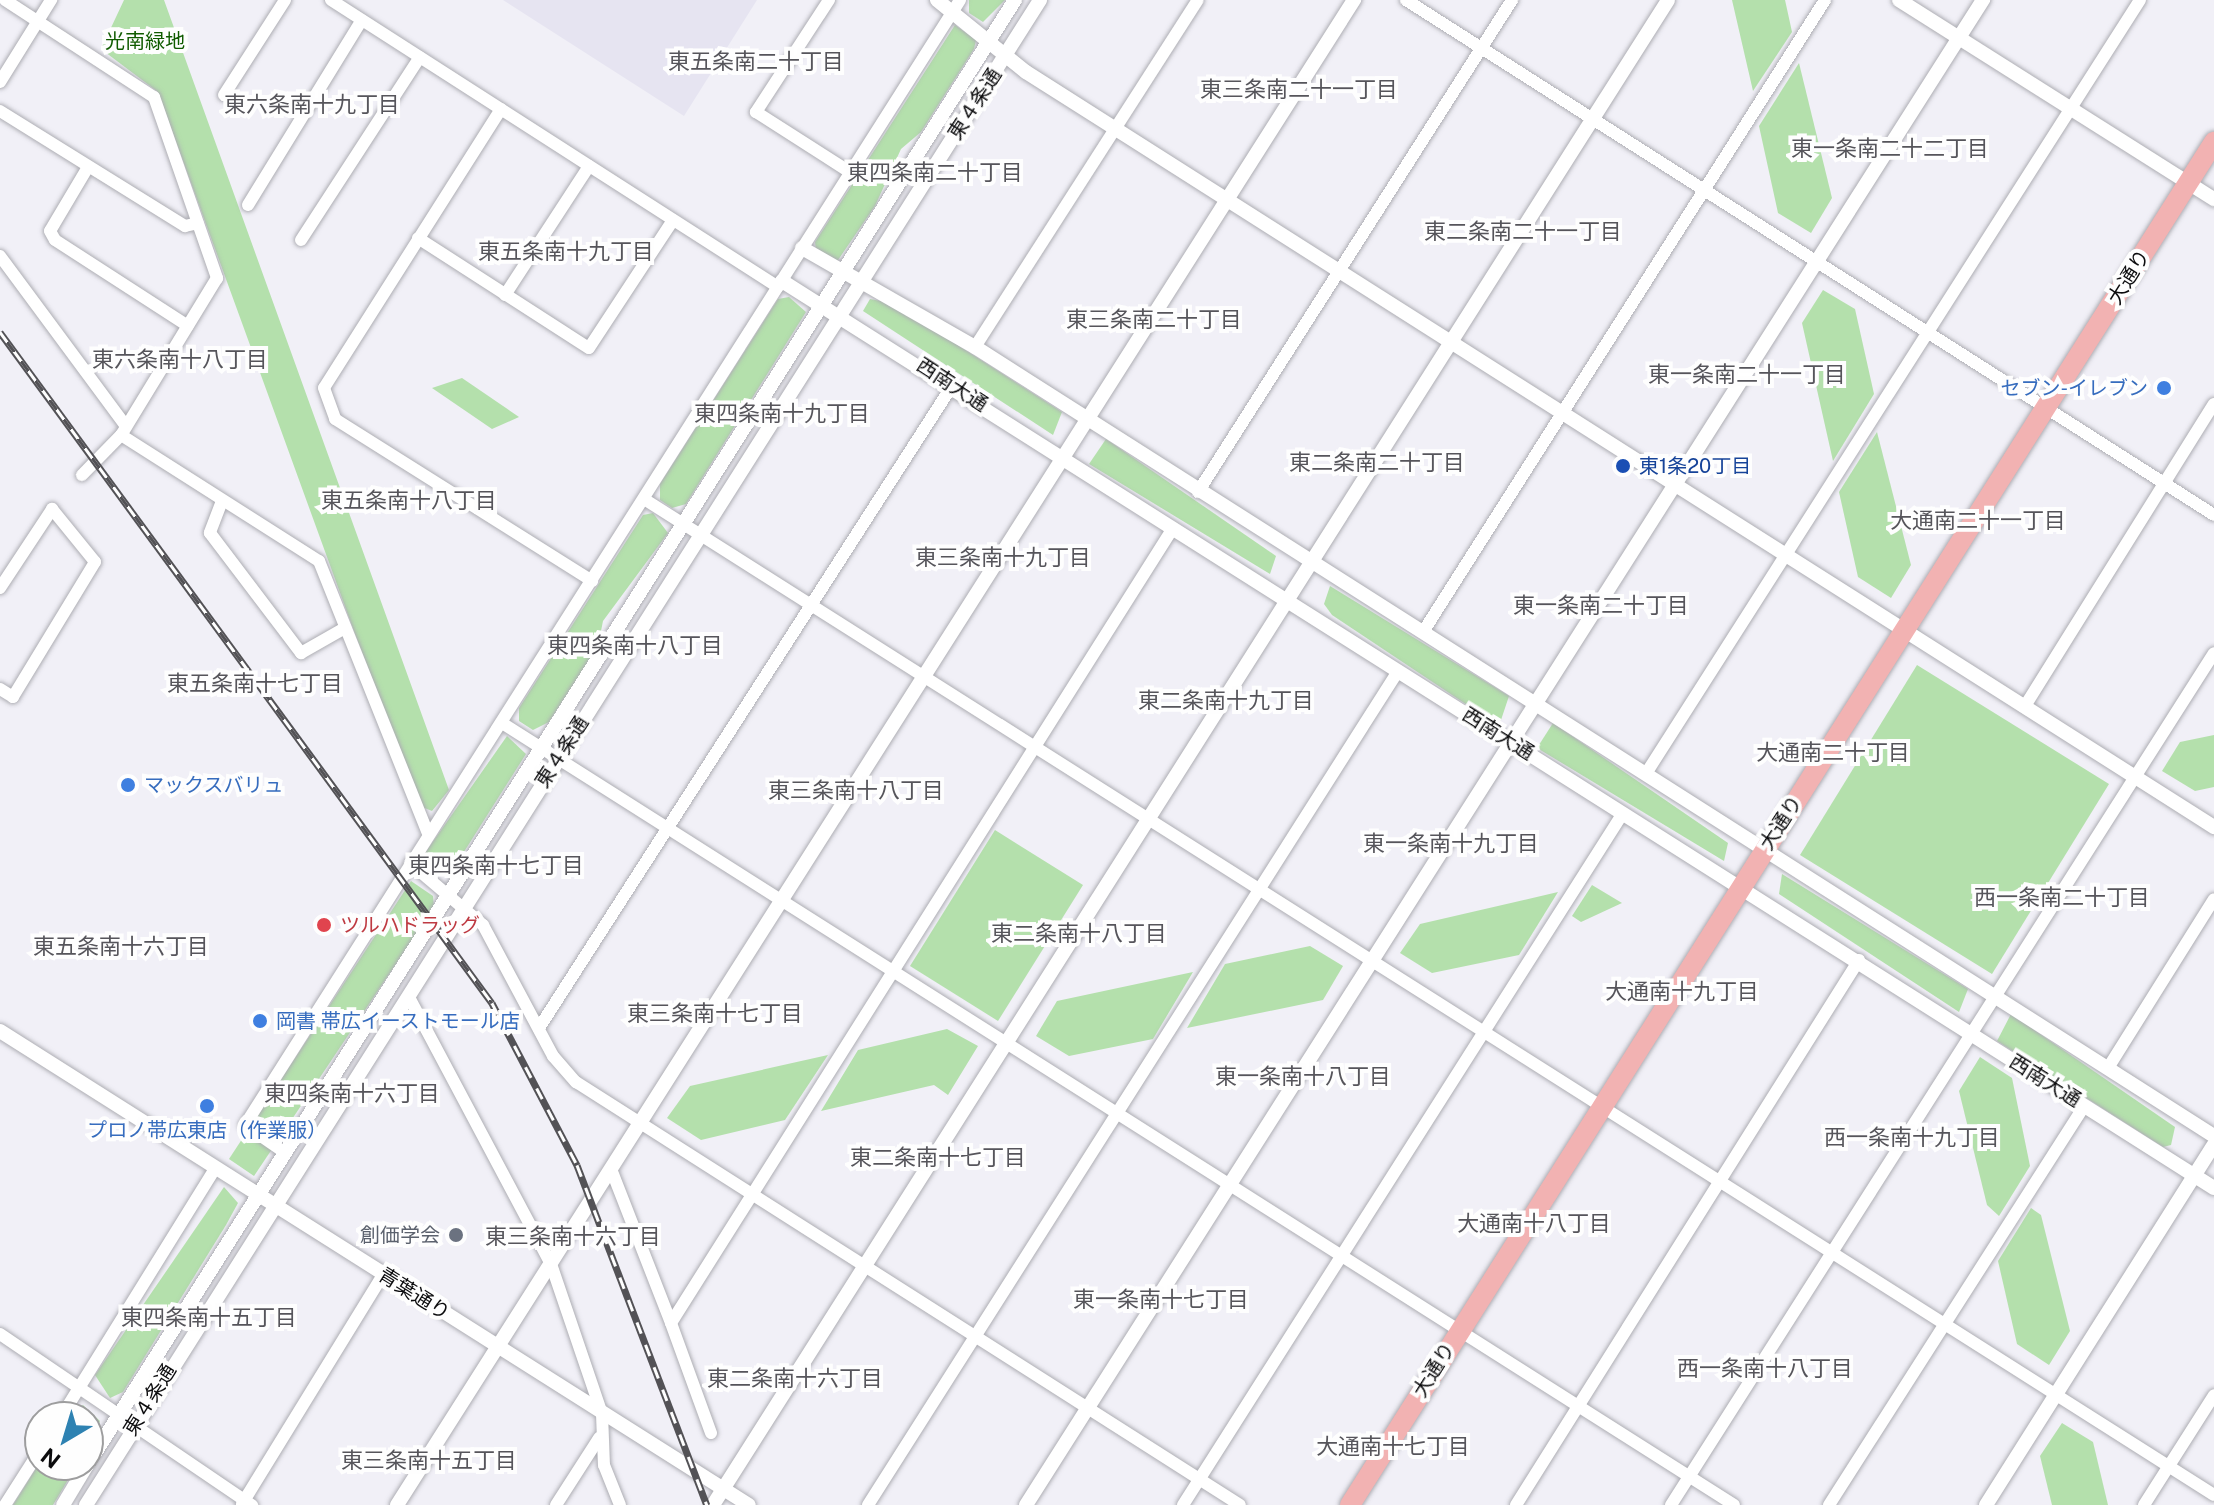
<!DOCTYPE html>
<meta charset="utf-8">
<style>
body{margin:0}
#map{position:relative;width:2214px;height:1505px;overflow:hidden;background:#f1f0f7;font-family:"Public Sans","Noto Sans JP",sans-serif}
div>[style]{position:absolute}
.built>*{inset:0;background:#e6e4f1}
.green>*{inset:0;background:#b4e0ac}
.roads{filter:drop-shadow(0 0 2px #adadb3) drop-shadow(0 0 2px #adadb3)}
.minor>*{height:12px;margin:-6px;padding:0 6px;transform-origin:6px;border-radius:6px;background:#fff}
.tertiary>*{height:14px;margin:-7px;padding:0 7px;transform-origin:7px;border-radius:7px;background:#fff}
.trunk>*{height:20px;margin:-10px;padding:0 10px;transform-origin:10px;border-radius:10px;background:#f2b2b2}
.rail>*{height:7px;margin-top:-3.5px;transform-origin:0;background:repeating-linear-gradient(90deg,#fefefe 0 12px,#535256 0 24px);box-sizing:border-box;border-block:2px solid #535256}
.dots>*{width:22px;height:22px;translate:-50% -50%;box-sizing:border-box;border:4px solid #fefefe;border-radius:50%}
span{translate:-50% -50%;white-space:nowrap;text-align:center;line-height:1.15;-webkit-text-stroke:8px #fefefe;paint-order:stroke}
.park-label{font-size:20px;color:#105b00}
.street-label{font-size:20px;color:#0c0c0e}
.shop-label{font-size:20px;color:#366cbe}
.right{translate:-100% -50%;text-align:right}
.left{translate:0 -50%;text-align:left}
.transit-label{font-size:20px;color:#164399}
.health-label{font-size:20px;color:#be3a42}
.worship-label{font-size:20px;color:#5b616d}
.neighbourhood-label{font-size:22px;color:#56555b}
.north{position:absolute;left:24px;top:1401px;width:80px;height:80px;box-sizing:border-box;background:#fefefe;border:2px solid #9d9d9e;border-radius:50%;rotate:218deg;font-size:22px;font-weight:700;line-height:32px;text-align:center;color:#0c0c0e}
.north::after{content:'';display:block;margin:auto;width:28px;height:36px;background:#2e82b2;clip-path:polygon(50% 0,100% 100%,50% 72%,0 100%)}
</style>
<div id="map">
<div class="built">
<i style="clip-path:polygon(503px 0,757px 0,684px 116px)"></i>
</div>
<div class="green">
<i style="clip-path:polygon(124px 0,164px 0,449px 790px,432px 811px,422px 807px,355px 634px,158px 92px,101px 49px)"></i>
<i style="clip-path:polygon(969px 0,1005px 0,983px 22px,969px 13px)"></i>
<i style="clip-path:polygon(1732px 0,1785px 0,1792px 32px,1753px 91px)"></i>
<i style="clip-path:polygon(955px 25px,976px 40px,974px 49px,921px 132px,901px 149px,875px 206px,836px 263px,816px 251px,815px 242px)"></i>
<i style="clip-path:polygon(1799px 63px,1832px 198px,1811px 233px,1778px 213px,1759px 126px)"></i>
<i style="clip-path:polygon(1823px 290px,1855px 309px,1874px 394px,1833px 461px,1802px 323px)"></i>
<i style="clip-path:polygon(789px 297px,806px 312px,686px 504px,672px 508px,660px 500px,660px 484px,778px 299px)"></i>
<i style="clip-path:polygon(870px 299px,892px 303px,1062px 412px,1053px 435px,863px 311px)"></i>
<i style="clip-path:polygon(462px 378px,519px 417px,492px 429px,432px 388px)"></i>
<i style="clip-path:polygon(1877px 432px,1911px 565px,1891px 598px,1858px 577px,1839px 492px)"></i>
<i style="clip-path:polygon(1106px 439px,1276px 556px,1270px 574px,1089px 464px)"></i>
<i style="clip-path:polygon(653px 513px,668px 533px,603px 621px,598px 646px,549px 722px,533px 730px,519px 721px,519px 708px,643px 515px)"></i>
<i style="clip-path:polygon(1330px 586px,1509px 696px,1501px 720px,1494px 723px,1332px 615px,1324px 604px)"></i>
<i style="clip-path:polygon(1917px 665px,2109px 784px,1992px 974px,1800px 855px)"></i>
<i style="clip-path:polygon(1553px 723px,1728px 843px,1724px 861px,1537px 748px)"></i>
<i style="clip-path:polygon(2214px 735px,2214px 787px,2195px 791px,2162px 771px,2180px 742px)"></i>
<i style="clip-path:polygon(507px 736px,526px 754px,450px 874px,439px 875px,425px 853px)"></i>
<i style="clip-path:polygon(995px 830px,1083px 885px,998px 1021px,910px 966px)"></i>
<i style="clip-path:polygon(1782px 874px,1968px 989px,1959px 1012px,1779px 894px)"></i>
<i style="clip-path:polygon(411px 881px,433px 896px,434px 907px,254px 1176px,229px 1159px)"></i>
<i style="clip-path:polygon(1592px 885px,1622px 903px,1581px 922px,1572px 916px)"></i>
<i style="clip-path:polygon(1558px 892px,1519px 955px,1432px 973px,1400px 953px,1420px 924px)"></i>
<i style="clip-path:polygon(1310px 946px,1343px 966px,1323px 1000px,1187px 1028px,1225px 964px)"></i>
<i style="clip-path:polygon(1193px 972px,1153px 1039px,1069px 1056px,1036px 1036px,1057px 1001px)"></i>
<i style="clip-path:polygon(2011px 1014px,2175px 1127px,2171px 1145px,2163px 1147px,1997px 1041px)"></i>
<i style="clip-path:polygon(947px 1029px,978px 1046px,948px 1095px,934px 1085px,821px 1111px,858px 1050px)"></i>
<i style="clip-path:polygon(828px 1055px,785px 1120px,701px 1140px,667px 1118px,690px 1086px)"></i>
<i style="clip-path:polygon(1980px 1057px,2012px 1078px,2030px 1166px,1999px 1216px,1987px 1205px,1959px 1091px)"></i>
<i style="clip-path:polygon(224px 1187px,238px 1203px,226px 1225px,123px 1392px,110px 1398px,95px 1375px)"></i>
<i style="clip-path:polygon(2031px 1208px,2041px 1215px,2070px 1331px,2049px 1365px,2017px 1344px,1998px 1261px)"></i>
<i style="clip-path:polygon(83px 1405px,100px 1421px,88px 1447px,88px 1417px,69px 1417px)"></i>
<i style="clip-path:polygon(2062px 1423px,2093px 1442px,2108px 1505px,2052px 1505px,2040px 1456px)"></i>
<i style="clip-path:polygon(40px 1462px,77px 1465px,53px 1505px,13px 1505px)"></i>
</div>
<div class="roads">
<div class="minor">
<i style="left:5px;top:0;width:178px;rotate:33.1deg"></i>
<i style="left:154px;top:97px;width:192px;rotate:70.8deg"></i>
<i style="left:217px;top:278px;width:184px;rotate:121.4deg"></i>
<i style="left:121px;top:435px;width:56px;rotate:134.3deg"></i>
<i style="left:331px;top:0;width:531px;rotate:32.7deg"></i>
<i style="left:829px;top:0;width:134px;rotate:123.1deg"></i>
<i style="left:756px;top:112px;width:112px;rotate:32.6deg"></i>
<i style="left:1406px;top:0;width:958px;rotate:32.51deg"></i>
<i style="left:0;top:82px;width:97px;rotate:-58.1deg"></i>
<i style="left:224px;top:95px;width:113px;rotate:-57.3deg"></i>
<i style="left:501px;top:109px;width:330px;rotate:122.4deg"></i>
<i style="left:324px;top:388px;width:33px;rotate:70deg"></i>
<i style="left:335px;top:419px;width:304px;rotate:32.2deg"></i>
<i style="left:0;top:111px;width:218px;rotate:31.9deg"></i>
<i style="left:185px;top:226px;width:13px;rotate:-13deg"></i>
<i style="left:88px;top:167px;width:74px;rotate:120.7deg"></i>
<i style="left:50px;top:231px;width:10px;rotate:61deg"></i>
<i style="left:55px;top:240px;width:158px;rotate:32.9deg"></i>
<i style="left:248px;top:205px;width:217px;rotate:-58.4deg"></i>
<i style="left:418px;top:238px;width:203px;rotate:32.8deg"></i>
<i style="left:589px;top:348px;width:153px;rotate:-56.7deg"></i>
<i style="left:301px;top:240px;width:218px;rotate:-57deg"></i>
<i style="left:0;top:256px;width:212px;rotate:53.5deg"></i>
<i style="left:505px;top:295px;width:154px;rotate:-56.9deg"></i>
<i style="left:975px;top:347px;width:412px;rotate:-57.3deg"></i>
<i style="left:121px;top:435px;width:235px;rotate:32.5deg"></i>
<i style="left:319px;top:561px;width:294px;rotate:68.2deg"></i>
<i style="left:1198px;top:492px;width:584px;rotate:-57.45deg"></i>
<i style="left:644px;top:499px;width:1859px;rotate:32.39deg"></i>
<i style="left:222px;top:501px;width:34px;rotate:111deg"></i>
<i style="left:210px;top:533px;width:151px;rotate:52.8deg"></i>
<i style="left:301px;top:653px;width:51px;rotate:-29.6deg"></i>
<i style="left:0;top:588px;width:95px;rotate:-56.6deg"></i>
<i style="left:52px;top:509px;width:68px;rotate:50.9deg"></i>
<i style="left:95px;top:562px;width:158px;rotate:121.3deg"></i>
<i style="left:13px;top:697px;width:15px;rotate:-148deg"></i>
<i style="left:1423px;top:632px;width:749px;rotate:-57.54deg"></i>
<i style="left:2025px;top:706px;width:356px;rotate:-58deg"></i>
<i style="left:502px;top:723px;width:1459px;rotate:32.4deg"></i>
<i style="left:1647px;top:772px;width:916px;rotate:-57.44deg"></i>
<i style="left:410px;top:863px;width:96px;rotate:40.3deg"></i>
<i style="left:483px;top:925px;width:149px;rotate:61.9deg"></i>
<i style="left:553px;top:1056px;width:35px;rotate:49deg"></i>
<i style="left:576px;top:1082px;width:787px;rotate:32.5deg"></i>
<i style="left:410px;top:999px;width:300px;rotate:62deg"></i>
<i style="left:551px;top:1264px;width:158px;rotate:71.2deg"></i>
<i style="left:602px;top:1414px;width:51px;rotate:87.8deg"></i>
<i style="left:604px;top:1465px;width:43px;rotate:68.2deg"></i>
<i style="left:539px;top:1028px;width:763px;rotate:-57.25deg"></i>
<i style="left:2108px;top:1068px;width:199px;rotate:-57.9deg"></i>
<i style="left:284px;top:1152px;width:47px;rotate:-145.3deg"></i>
<i style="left:245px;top:1125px;width:1333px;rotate:-57.56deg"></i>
<i style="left:611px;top:1169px;width:165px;rotate:68.7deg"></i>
<i style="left:0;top:1334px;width:305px;rotate:34.2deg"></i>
<i style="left:61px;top:1417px;width:292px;rotate:-58.2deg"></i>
<i style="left:711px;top:1433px;width:117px;rotate:-110deg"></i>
<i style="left:671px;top:1323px;width:940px;rotate:-57.73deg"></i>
<i style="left:242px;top:1504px;width:269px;rotate:-58.4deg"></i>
<i style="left:5px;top:1505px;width:65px;rotate:-57.5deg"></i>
<i style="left:556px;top:1505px;width:80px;rotate:-57.3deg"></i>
<i style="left:868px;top:1505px;width:988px;rotate:-57.56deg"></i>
<i style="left:1183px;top:1505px;width:820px;rotate:-57.55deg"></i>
<i style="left:1516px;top:1505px;width:644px;rotate:-57.82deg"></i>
<i style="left:1671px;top:1505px;width:1010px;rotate:-57.49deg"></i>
<i style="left:1829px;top:1505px;width:474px;rotate:-57.4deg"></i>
<i style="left:2144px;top:1505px;width:130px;rotate:-57.5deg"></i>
</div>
<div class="tertiary">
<i style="left:937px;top:0;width:114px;rotate:39deg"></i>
<i style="left:1026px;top:72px;width:1408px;rotate:32.44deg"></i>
<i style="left:1899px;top:0;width:373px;rotate:32.3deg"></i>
<i style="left:802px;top:248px;width:199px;rotate:29.8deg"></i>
<i style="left:975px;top:347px;width:1469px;rotate:32.49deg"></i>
<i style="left:782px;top:281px;width:1695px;rotate:32.35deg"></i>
<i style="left:0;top:1031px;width:886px;rotate:32.33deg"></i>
<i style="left:88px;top:1464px;width:1733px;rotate:-57.66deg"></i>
<i style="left:63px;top:1505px;width:47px;rotate:-59deg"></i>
<i style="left:86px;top:1505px;width:1782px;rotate:-57.63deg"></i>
<i style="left:397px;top:1505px;width:1784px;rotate:-57.55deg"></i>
<i style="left:713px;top:1505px;width:1782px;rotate:-57.6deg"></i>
<i style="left:1026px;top:1505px;width:1784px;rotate:-57.55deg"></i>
<i style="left:1986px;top:1505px;width:426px;rotate:-57.7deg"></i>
</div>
<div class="trunk">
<i style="left:1350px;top:1505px;width:1614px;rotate:-57.63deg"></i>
</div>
</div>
<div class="rail">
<i style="left:0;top:332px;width:832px;rotate:53.75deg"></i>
<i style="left:492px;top:1003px;width:183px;rotate:62.3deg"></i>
<i style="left:577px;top:1165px;width:364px;rotate:69.1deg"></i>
</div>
<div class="dots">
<i style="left:2164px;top:388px;background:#3f7fe0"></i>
<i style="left:1623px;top:466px;background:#1a4fb4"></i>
<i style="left:128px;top:785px;background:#3f7fe0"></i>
<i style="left:324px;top:925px;background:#e0444e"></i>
<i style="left:260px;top:1021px;background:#3f7fe0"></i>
<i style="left:207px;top:1106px;background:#3f7fe0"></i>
<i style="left:456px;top:1235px;background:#6b7280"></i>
</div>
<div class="park-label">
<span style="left:145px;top:41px">光南緑地</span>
</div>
<div class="street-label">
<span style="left:975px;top:104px;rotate:-57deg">東４条通</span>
<span style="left:2129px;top:277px;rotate:-58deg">大通り</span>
<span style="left:952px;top:385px;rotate:33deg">西南大通</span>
<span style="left:1498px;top:734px;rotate:32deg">西南大通</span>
<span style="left:562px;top:752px;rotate:-57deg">東４条通</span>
<span style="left:1781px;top:823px;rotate:-57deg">大通り</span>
<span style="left:2045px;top:1081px;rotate:32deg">西南大通</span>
<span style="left:414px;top:1294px;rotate:32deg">青葉通り</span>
<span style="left:1434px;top:1370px;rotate:-58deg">大通り</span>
<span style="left:150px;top:1400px;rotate:-58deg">東４条通</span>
</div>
<div class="shop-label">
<span class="right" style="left:2148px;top:388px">セブン-イレブン</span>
<span class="left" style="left:144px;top:785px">マックスバリュ</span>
<span class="left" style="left:276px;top:1021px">岡書 帯広イーストモール店</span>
<span style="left:207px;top:1130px">プロノ帯広東店（作業服）</span>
</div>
<div class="transit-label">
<span class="left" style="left:1639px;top:466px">東1条20丁目</span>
</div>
<div class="health-label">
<span class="left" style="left:340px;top:925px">ツルハドラッグ</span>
</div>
<div class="worship-label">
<span class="right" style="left:440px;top:1235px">創価学会</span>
</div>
<div class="neighbourhood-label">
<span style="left:756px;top:62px">東五条南二十丁目</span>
<span style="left:1299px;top:90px">東三条南二十一丁目</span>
<span style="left:312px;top:105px">東六条南十九丁目</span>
<span style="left:1890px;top:149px">東一条南二十二丁目</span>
<span style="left:935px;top:173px">東四条南二十丁目</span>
<span style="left:1523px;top:232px">東二条南二十一丁目</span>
<span style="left:566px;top:252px">東五条南十九丁目</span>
<span style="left:1154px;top:320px">東三条南二十丁目</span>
<span style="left:180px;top:360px">東六条南十八丁目</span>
<span style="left:1747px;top:375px">東一条南二十一丁目</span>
<span style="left:782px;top:414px">東四条南十九丁目</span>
<span style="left:1377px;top:463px">東二条南二十丁目</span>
<span style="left:409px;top:501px">東五条南十八丁目</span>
<span style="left:1978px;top:521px">大通南二十一丁目</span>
<span style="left:1003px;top:558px">東三条南十九丁目</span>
<span style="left:1601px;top:606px">東一条南二十丁目</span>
<span style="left:635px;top:646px">東四条南十八丁目</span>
<span style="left:255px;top:684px">東五条南十七丁目</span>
<span style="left:1226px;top:701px">東二条南十九丁目</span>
<span style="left:1833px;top:753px">大通南二十丁目</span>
<span style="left:856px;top:791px">東三条南十八丁目</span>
<span style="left:1451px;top:844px">東一条南十九丁目</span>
<span style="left:496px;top:866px">東四条南十七丁目</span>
<span style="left:2062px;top:898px">西一条南二十丁目</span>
<span style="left:1079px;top:934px">東二条南十八丁目</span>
<span style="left:121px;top:947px">東五条南十六丁目</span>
<span style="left:1682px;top:992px">大通南十九丁目</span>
<span style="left:715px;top:1014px">東三条南十七丁目</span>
<span style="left:1303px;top:1077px">東一条南十八丁目</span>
<span style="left:352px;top:1094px">東四条南十六丁目</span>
<span style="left:1912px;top:1138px">西一条南十九丁目</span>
<span style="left:938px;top:1158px">東二条南十七丁目</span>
<span style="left:1534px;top:1224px">大通南十八丁目</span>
<span style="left:573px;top:1237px">東三条南十六丁目</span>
<span style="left:1161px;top:1300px">東一条南十七丁目</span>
<span style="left:209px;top:1318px">東四条南十五丁目</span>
<span style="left:1765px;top:1369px">西一条南十八丁目</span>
<span style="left:795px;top:1379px">東二条南十六丁目</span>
<span style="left:1393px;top:1447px">大通南十七丁目</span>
<span style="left:429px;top:1461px">東三条南十五丁目</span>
</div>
<div class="north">N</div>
</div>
